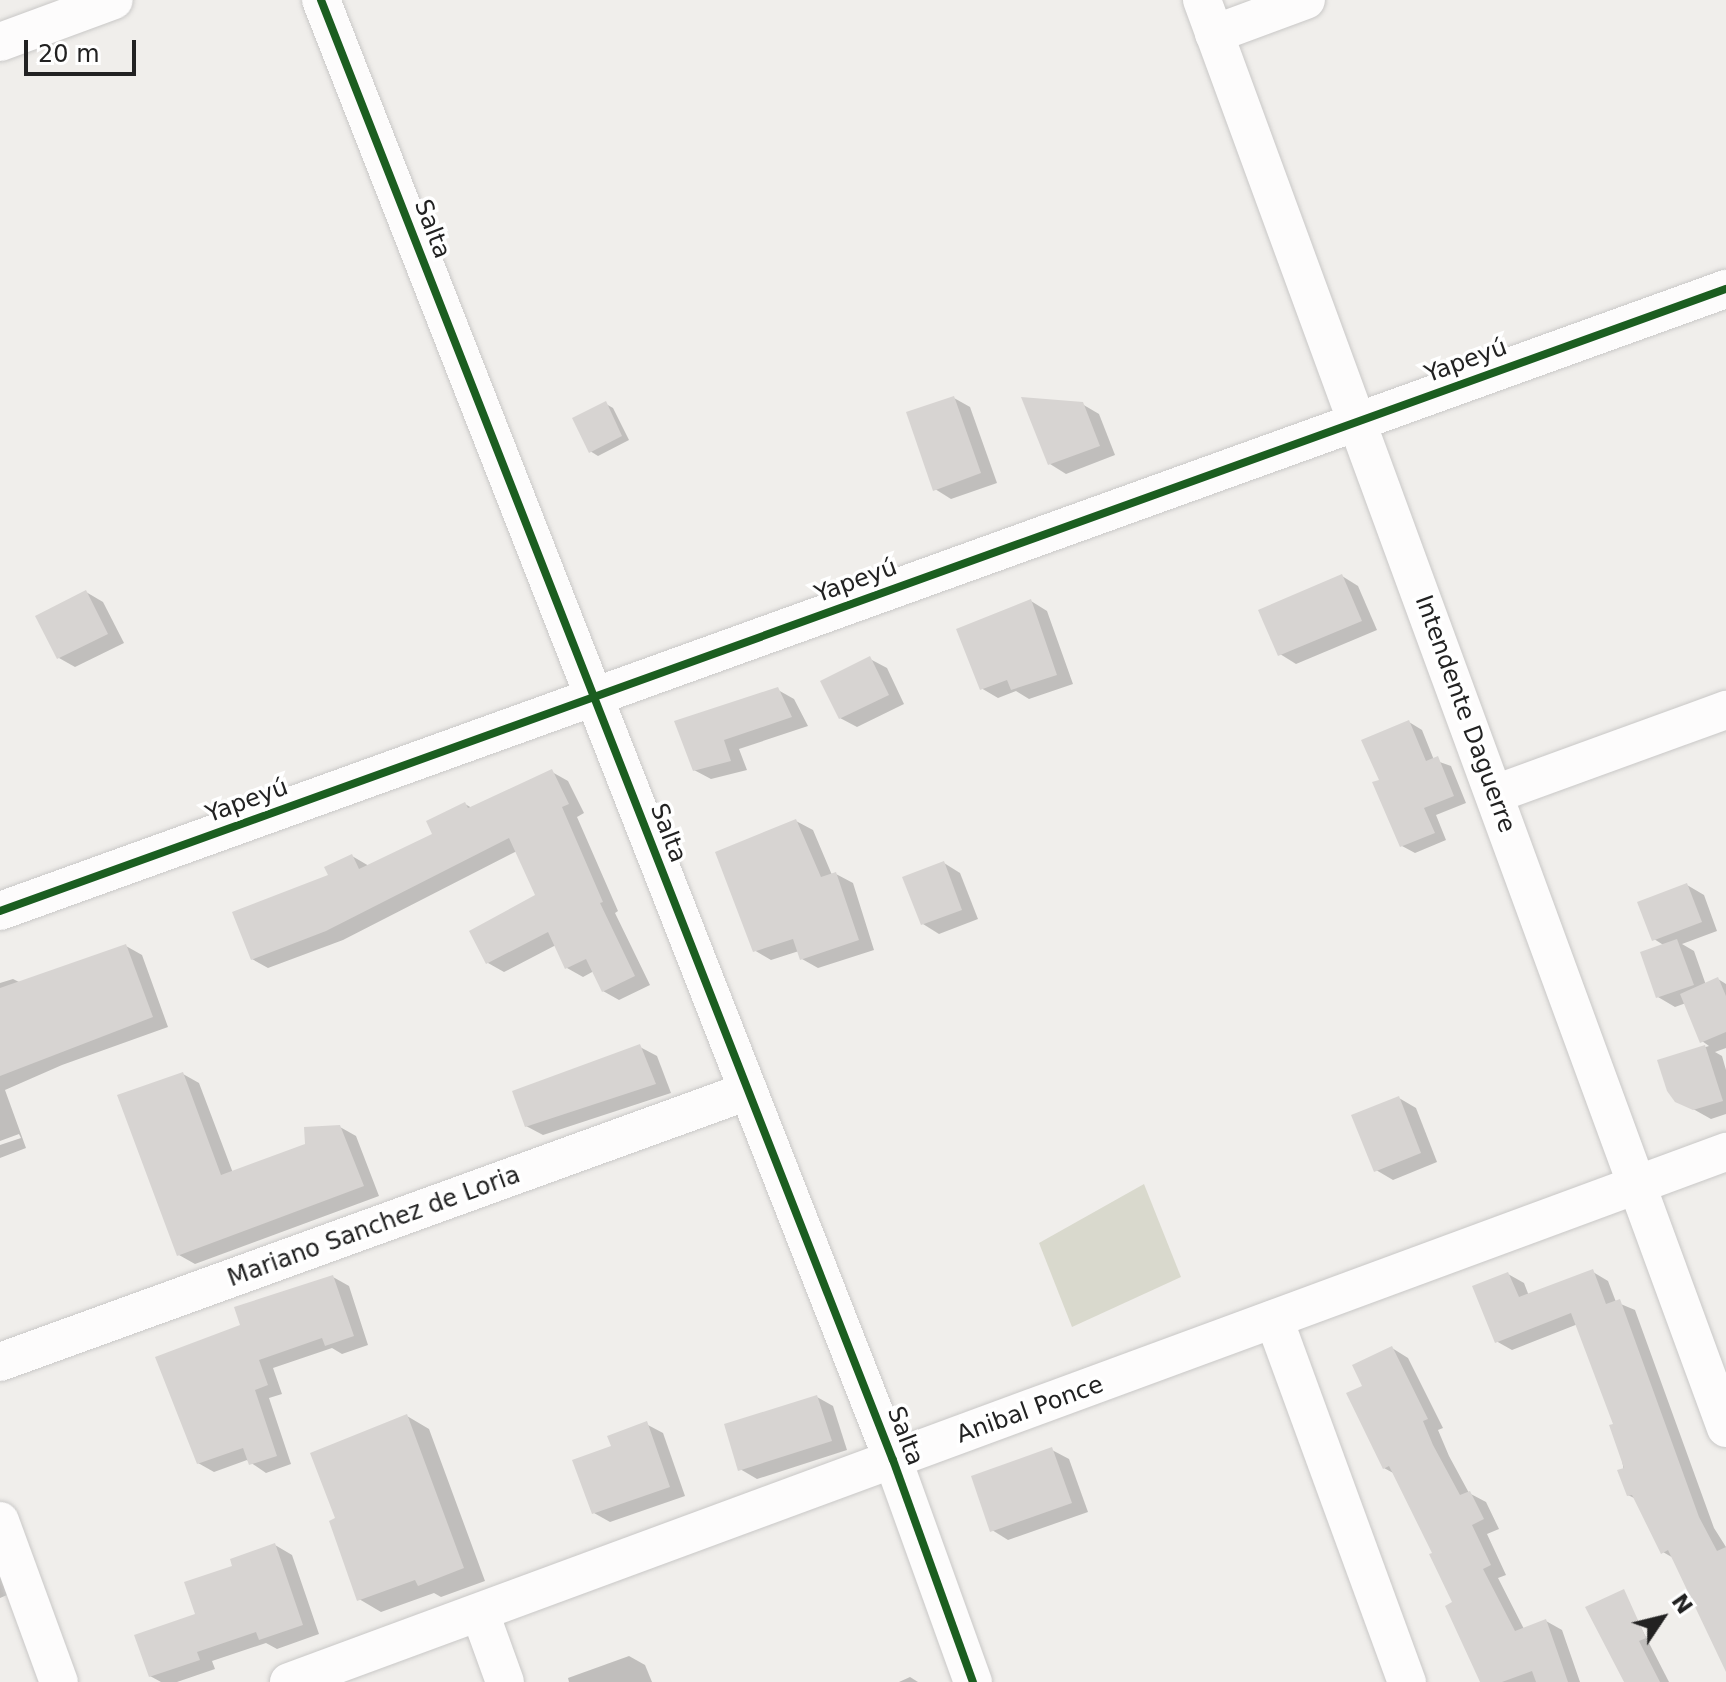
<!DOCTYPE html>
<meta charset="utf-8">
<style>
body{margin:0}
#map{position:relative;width:1726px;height:1682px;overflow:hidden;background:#f0eeeb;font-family:"DejaVu Sans",sans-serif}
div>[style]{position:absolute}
.construction>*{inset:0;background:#d9d9cd}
.shadow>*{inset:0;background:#0003}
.building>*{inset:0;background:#d7d4d2}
.roads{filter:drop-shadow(0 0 2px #c9c8c7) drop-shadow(0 0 2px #c9c8c7)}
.minor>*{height:38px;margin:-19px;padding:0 19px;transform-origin:19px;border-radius:19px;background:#fdfcfc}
.cycleway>*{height:8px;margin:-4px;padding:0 4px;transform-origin:4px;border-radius:4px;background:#1b5e20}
span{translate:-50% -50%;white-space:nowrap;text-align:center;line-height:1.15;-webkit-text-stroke:7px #fff;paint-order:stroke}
.street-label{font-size:24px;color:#222}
.north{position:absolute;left:1622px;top:1578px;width:80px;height:80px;-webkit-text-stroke:6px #fff;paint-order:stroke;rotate:55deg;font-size:22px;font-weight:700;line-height:32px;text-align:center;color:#222}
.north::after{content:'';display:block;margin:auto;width:28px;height:36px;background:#222;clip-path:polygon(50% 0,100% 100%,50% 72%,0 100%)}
.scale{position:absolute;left:24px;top:40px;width:112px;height:36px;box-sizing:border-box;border:4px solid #222;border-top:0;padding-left:10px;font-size:24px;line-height:28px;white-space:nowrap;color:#222;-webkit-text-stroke:6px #fff;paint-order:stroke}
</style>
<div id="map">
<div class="construction">
<i style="clip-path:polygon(1144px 1184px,1181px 1277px,1072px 1327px,1039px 1243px)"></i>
</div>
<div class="shadow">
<i style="clip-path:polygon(954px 398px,970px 407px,997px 483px,951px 499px,935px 489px)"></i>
<i style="clip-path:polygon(606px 404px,613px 408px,629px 440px,598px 456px,590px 451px)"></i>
<i style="clip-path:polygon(1082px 404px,1099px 414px,1115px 455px,1066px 474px,1050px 464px)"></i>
<i style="clip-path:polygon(1342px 576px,1358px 586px,1377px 630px,1296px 664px,1280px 654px)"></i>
<i style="clip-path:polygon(86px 592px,103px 602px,124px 643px,75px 667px,59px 658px)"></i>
<i style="clip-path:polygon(1031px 601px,1047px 611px,1073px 684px,1029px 699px,1016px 691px,998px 698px,981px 688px)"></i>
<i style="clip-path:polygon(870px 659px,887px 668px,904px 704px,857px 727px,840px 718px)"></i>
<i style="clip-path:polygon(778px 690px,794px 699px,808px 726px,739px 749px,747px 770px,711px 779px,694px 770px,676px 722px)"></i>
<i style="clip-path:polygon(1409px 722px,1422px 730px,1434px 760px,1451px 766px,1466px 803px,1436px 815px,1446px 840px,1415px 853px,1402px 846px,1381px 781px)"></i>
<i style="clip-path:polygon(552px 772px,568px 781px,584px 813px,577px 817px,618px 911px,615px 913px,650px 985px,619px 1000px,603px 991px,594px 971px,583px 977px,567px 968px,556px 945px,504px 972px,488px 963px,471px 931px,537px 896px,517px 851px,343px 940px,268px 968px,252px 959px,352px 856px,369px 866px,435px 835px,465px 804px,472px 808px)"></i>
<i style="clip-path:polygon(796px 821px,813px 830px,832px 875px,836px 874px,853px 883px,874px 950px,818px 968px,802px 959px,799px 951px,771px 960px,754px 950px)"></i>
<i style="clip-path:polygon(944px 863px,960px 873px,978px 919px,939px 934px,923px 924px)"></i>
<i style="clip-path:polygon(1687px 885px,1704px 895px,1717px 931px,1682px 944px,1694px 951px,1706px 985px,1718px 979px,1726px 984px,1726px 1048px,1715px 1052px,1722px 1056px,1726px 1070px,1726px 1114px,1711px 1119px,1677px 1100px,1660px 1061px,1709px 1046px,1702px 1041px,1686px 1003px,1675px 1007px,1658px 997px,1665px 946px,1654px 939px)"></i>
<i style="clip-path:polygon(126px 946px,142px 955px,168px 1027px,62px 1065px,5px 1090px,26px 1148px,0 1158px,0 1145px,21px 1138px,19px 1134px,0 1141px,0 983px,13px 979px,21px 983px)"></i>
<i style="clip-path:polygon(640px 1047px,657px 1056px,671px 1093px,543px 1135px,526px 1126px)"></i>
<i style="clip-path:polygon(183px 1074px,199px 1083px,233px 1173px,307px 1146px,340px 1127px,356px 1136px,379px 1196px,195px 1264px,179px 1255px)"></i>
<i style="clip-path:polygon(1399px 1098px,1416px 1108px,1437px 1162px,1393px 1180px,1376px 1170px)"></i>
<i style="clip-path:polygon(1593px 1272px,1608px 1281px,1616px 1302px,1635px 1310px,1714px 1528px,1726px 1547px,1726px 1662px,1675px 1559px,1663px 1552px,1638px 1500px,1628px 1495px,1616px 1425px,1578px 1324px,1512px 1350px,1496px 1341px,1508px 1274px,1524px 1283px,1529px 1296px)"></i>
<i style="clip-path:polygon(333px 1277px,349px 1286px,368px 1345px,342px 1354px,332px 1348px,273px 1368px,282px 1394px,269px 1398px,291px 1464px,266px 1473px,247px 1460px,214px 1472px,198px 1463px,242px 1326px)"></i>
<i style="clip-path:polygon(1392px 1348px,1408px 1358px,1443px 1428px,1438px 1430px,1449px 1456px,1469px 1493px,1486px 1502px,1499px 1529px,1487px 1534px,1506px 1575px,1498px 1578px,1524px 1629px,1546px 1621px,1562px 1630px,1580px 1682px,1484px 1682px,1435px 1554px,1395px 1474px,1384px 1468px,1365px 1387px)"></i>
<i style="clip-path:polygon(817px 1397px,833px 1406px,847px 1450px,757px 1479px,740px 1469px)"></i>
<i style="clip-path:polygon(407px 1416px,429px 1429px,485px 1581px,441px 1597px,434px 1593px,381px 1612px,359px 1599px,338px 1520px)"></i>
<i style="clip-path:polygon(646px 1424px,663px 1433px,685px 1496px,610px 1522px,594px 1513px,614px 1447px)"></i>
<i style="clip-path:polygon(1052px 1450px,1069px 1459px,1088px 1512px,1008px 1540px,992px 1530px)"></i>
<i style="clip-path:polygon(275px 1545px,292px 1555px,319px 1634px,277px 1649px,266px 1643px,212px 1661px,215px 1669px,177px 1682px,161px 1682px,150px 1676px,235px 1567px)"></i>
<i style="clip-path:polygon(0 1574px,7px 1595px,0 1598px)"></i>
<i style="clip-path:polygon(1629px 1604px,1669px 1682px,1627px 1682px)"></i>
<i style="clip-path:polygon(629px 1656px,645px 1665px,652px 1682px,569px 1682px,568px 1678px)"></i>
<i style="clip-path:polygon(910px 1677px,918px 1682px,899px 1682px)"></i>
</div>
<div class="building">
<i style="clip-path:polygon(954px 396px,981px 473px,933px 491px,906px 412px)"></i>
<i style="clip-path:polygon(1021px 397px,1083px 402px,1100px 446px,1048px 465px)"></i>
<i style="clip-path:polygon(606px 401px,622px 436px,589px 453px,572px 418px)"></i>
<i style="clip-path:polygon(1342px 574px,1362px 621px,1278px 656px,1258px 610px)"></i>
<i style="clip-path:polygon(86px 590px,108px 634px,57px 659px,35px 616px)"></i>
<i style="clip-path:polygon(1031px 599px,1057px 675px,1011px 690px,1007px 680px,980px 690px,956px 629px)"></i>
<i style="clip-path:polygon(870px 656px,889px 695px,839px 719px,820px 681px)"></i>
<i style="clip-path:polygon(778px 687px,792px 717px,724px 740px,731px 761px,693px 771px,674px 721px)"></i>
<i style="clip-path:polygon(1409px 720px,1426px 761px,1438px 756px,1454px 796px,1424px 808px,1435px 833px,1400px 847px,1372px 782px,1379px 780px,1361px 740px)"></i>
<i style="clip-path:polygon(552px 769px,569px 804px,562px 807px,603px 902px,600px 903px,635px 976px,602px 992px,586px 959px,565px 969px,548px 932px,486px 964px,469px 931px,535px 895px,509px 838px,326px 931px,251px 960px,232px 912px,328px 875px,324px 867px,352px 854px,359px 869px,432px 834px,426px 821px,465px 802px,468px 808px)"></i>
<i style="clip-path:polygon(796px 819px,821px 877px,836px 872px,859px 940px,800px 960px,793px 939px,753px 952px,715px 852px)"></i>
<i style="clip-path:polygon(944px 861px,962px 910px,921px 925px,902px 877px)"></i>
<i style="clip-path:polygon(1687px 883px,1702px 922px,1652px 941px,1637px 902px)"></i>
<i style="clip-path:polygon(1677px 939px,1694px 985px,1656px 998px,1640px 952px)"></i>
<i style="clip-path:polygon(126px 944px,153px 1017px,0 1076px,0 988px)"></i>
<i style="clip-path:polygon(1718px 977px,1726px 996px,1726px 1032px,1700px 1043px,1680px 994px)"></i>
<i style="clip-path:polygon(640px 1044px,656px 1084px,525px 1127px,512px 1091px)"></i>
<i style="clip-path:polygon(1705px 1045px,1723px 1101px,1693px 1110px,1675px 1102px,1667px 1091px,1657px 1060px)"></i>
<i style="clip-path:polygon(183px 1072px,221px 1175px,305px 1144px,304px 1127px,340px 1125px,364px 1186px,177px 1256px,117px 1095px)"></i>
<i style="clip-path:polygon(1399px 1096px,1421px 1153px,1374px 1172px,1351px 1115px)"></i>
<i style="clip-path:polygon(1593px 1269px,1606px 1304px,1620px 1299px,1699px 1517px,1717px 1551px,1726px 1547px,1726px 1672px,1668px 1550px,1661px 1554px,1632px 1495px,1627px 1496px,1617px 1470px,1624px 1468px,1609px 1425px,1613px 1424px,1571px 1313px,1495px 1343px,1472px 1286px,1508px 1272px,1519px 1297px)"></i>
<i style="clip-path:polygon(333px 1275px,354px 1336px,325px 1346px,322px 1338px,259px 1360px,268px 1385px,255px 1390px,277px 1456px,249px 1465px,243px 1448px,197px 1464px,155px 1357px,240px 1325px,234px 1307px)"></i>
<i style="clip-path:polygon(1392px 1346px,1428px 1419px,1423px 1421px,1433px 1445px,1460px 1495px,1470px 1491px,1484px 1519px,1472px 1525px,1491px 1565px,1483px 1569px,1515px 1631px,1546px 1619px,1568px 1682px,1536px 1682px,1532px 1671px,1502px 1682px,1480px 1682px,1445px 1606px,1452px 1602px,1429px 1554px,1432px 1553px,1389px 1466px,1383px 1469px,1346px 1393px,1362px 1386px,1352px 1365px)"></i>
<i style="clip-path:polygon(817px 1395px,832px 1441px,738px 1471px,724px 1424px)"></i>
<i style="clip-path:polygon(407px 1414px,464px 1568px,418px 1586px,415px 1580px,357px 1601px,329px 1521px,335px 1518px,310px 1453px)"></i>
<i style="clip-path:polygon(647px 1421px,670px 1487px,592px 1514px,572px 1460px,611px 1446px,607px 1436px)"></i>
<i style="clip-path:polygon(1052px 1447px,1072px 1503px,990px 1532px,971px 1476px)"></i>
<i style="clip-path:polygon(275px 1543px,303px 1625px,259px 1640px,256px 1632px,197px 1652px,200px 1660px,149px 1677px,134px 1635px,195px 1614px,184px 1582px,232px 1566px,230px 1559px)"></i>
<i style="clip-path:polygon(1624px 1589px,1646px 1638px,1639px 1641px,1660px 1682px,1624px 1682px,1585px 1607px)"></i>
</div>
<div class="roads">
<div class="minor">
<i style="left:321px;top:0;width:1568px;rotate:68.61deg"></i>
<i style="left:893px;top:1460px;width:236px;rotate:70.2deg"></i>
<i style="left:1202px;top:0;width:1521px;rotate:69.85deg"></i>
<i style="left:1214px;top:34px;width:98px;rotate:-20.3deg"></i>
<i style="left:0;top:42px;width:121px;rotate:-20.2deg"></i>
<i style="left:1495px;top:794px;width:246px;rotate:-20deg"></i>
<i style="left:0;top:911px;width:1835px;rotate:-19.82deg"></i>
<i style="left:1274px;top:1319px;width:387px;rotate:69.9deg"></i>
<i style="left:0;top:1362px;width:796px;rotate:-19.92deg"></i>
<i style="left:0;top:1521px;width:171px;rotate:69.9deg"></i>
<i style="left:480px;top:1613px;width:73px;rotate:70.1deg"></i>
<i style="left:289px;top:1682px;width:1532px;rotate:-20.25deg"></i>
</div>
</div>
<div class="cycleway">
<i style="left:321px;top:0;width:1568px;rotate:68.61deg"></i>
<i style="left:893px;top:1460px;width:236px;rotate:70.2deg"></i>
<i style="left:0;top:911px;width:1835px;rotate:-19.82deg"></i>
</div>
<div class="street-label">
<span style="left:432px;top:229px;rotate:69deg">Salta</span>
<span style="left:1466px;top:361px;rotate:-20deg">Yapeyú</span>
<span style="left:856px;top:581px;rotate:-20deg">Yapeyú</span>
<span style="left:1465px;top:714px;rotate:70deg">Intendente Daguerre</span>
<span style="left:247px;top:801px;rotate:-20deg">Yapeyú</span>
<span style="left:668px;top:833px;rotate:69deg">Salta</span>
<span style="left:374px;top:1227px;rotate:-20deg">Mariano Sanchez de Loria</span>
<span style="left:1030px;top:1410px;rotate:-20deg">Anibal Ponce</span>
<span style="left:905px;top:1436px;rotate:69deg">Salta</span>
</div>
<div class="north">N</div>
<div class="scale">20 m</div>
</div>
